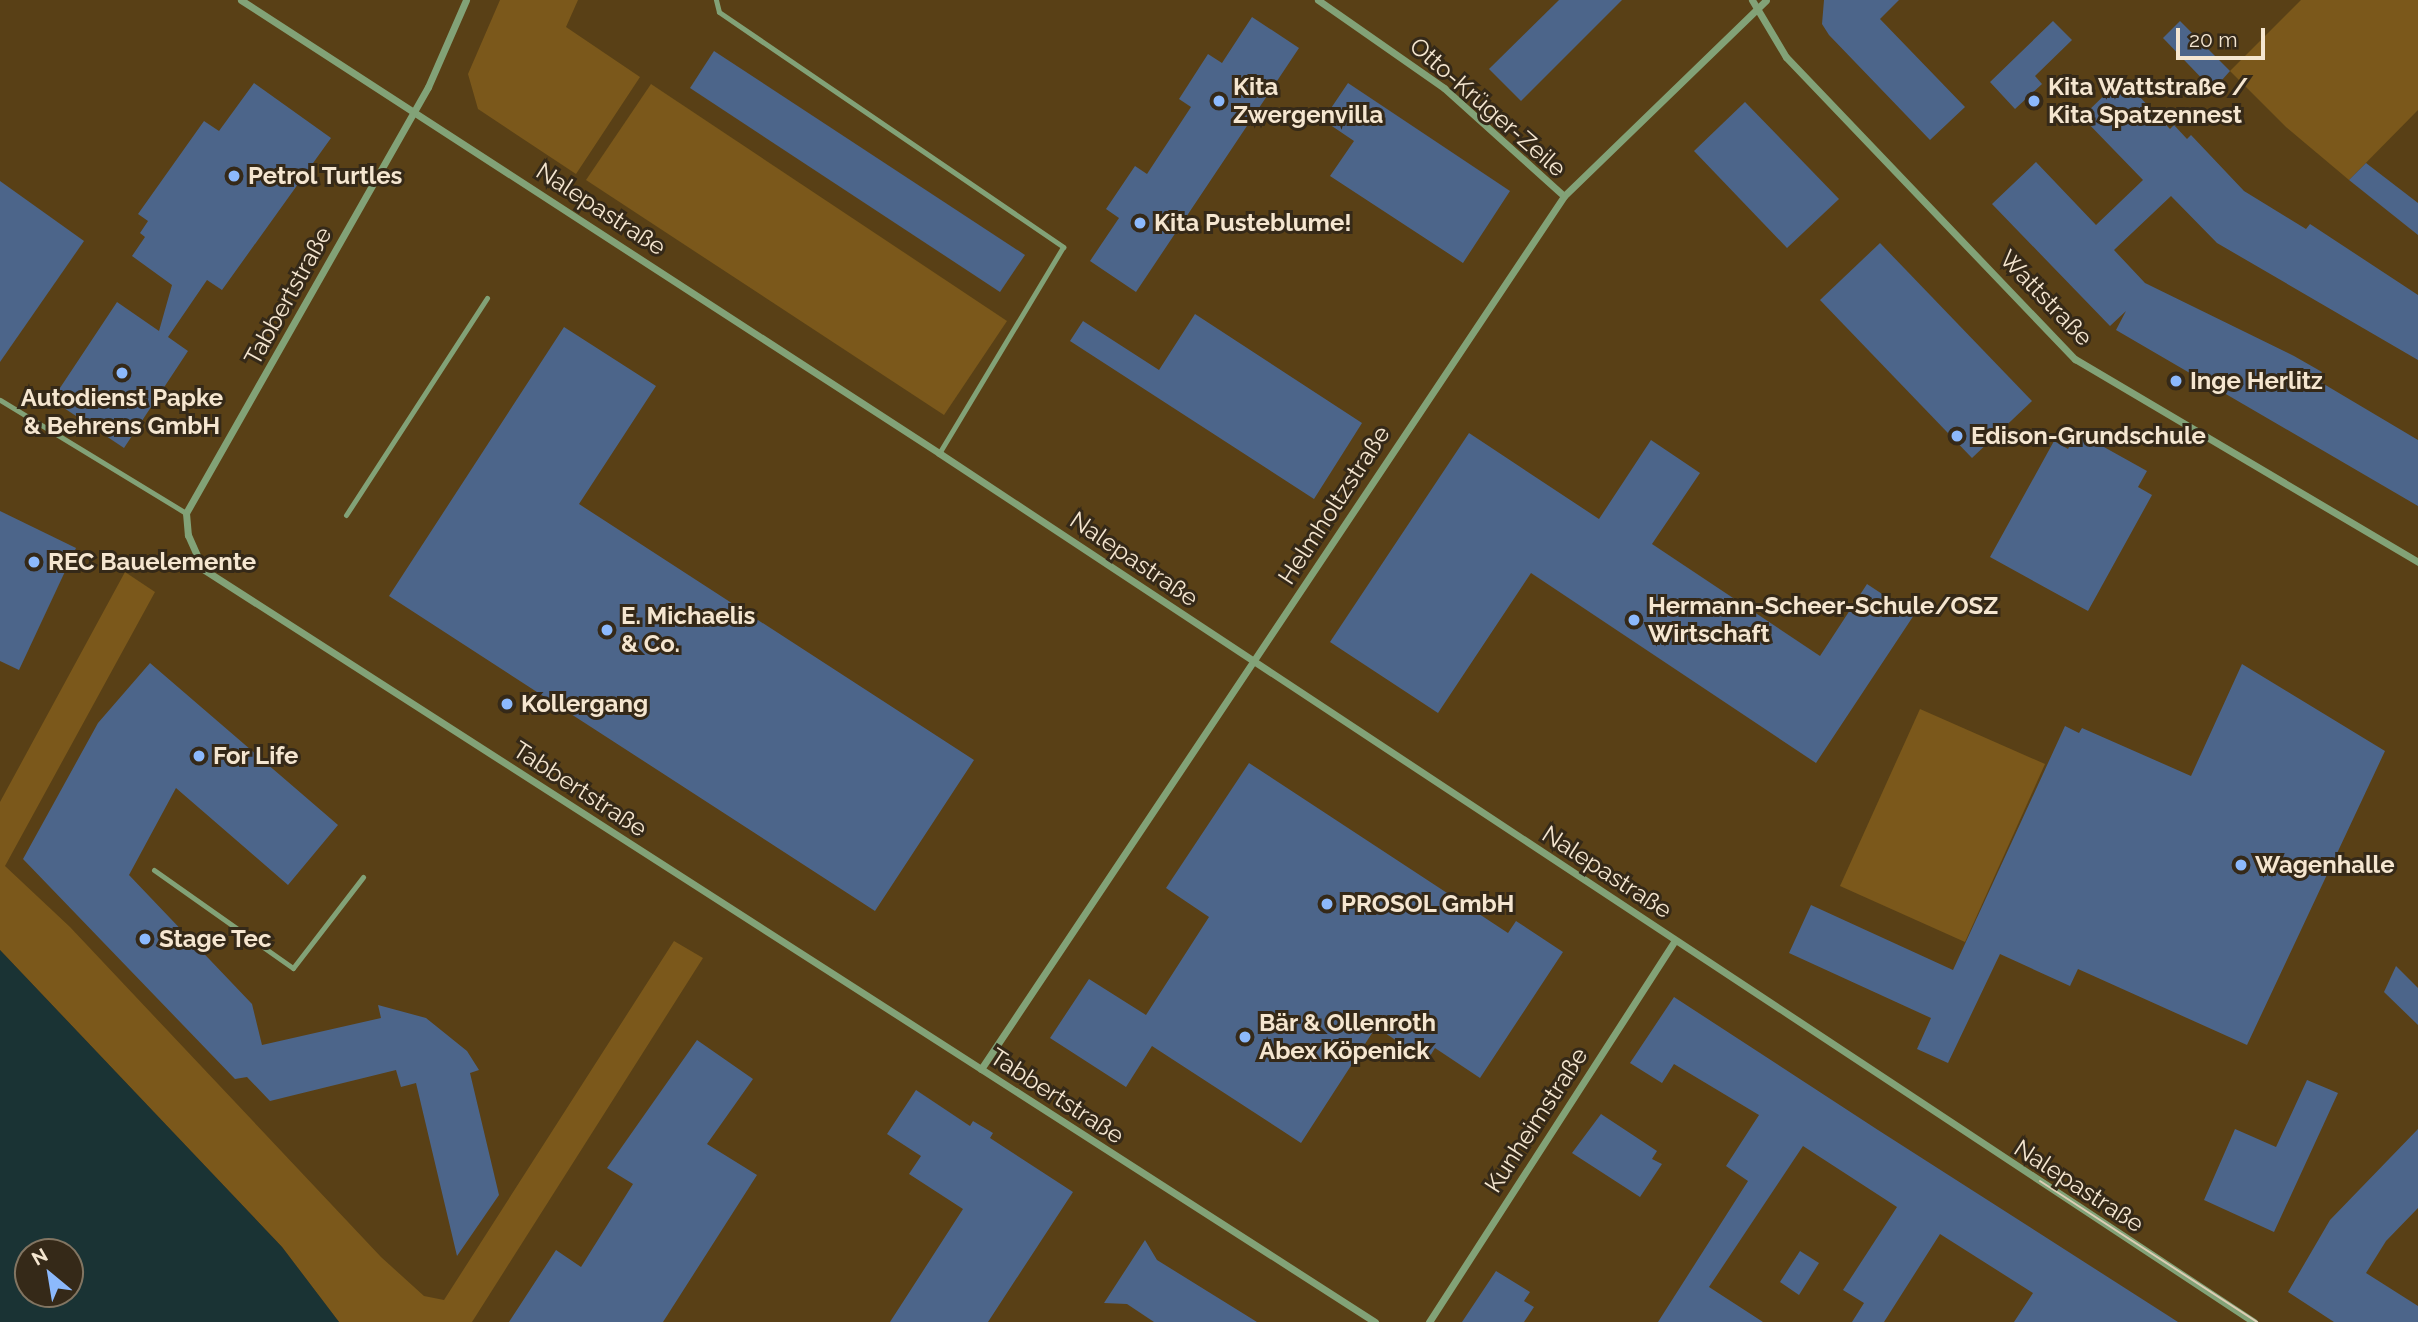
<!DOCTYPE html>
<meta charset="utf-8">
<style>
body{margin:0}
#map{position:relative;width:2418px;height:1322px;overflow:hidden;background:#594016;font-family:Raleway,sans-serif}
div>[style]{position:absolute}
.green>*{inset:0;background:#7b581b}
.water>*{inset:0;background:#1a3334}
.building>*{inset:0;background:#4c658a}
.lane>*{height:5px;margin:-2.5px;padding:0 2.5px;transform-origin:2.5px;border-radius:2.5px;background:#82a277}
.street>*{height:7px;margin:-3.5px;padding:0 3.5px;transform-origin:3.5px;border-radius:3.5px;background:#82a277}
.tram>*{height:2px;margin:-1px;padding:0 1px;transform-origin:1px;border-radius:1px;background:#ddcdb4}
.dots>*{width:19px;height:19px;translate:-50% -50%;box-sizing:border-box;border:4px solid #352918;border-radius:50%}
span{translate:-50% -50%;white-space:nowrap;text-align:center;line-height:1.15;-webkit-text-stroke:6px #352918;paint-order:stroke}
.poi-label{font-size:24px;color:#f5e6d0;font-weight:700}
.left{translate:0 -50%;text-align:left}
.street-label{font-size:24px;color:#f5e6d0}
.north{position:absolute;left:14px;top:1238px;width:70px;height:70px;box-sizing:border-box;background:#352918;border:2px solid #827562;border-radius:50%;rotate:330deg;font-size:19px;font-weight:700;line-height:28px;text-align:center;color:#f5e6d0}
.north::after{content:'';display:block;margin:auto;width:24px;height:32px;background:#8cb9fc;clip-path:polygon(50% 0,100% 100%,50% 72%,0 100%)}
.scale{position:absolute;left:2176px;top:28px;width:89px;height:32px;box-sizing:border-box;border:4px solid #f5e6d0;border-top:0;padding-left:9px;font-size:21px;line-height:24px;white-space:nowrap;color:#f5e6d0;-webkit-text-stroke:5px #352918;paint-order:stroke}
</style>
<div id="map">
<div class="green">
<i style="clip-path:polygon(500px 0,578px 0,566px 27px,640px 77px,576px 174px,478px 109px,468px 74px)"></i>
<i style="clip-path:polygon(2301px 0,2418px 0,2418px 110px,2349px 180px,2286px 127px,2230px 71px)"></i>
<i style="clip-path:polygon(651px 84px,1007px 321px,944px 415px,586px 180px)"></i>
<i style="clip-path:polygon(125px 572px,155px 592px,5px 866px,70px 927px,381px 1257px,424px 1296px,444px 1300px,674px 941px,703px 958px,472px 1322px,339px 1322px,282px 1247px,0 950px,0 802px)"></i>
<i style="clip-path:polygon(1920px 709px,2045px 764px,1965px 942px,1840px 886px)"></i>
</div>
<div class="water">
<i style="clip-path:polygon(evenodd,0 950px,282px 1247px,339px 1322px,0 1322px,0 950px,28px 1252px,70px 1252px,70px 1294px,28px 1294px,28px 1252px)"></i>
</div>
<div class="building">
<i style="clip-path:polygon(1559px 0,1622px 0,1521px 101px,1489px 69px)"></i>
<i style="clip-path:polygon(1824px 0,1899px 0,1880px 19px,1965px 107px,1930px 140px,1829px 35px,1822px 24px)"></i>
<i style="clip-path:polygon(1252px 17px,1299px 48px,1136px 292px,1090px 261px,1119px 218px,1106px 209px,1135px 166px,1147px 174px,1191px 107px,1179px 99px,1208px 54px,1222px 63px)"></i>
<i style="clip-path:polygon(2053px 21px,2072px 40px,2035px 76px,2042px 84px,2015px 109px,1990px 82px)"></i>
<i style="clip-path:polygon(2180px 21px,2230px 71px,2213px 90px,2163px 38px)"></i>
<i style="clip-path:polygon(714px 51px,1025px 255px,1000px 292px,690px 88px)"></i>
<i style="clip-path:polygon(2122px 78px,2170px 129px,2174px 125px,2187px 139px,2191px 135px,2244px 191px,2306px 229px,2310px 224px,2418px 295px,2418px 360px,2217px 243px,2171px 196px,2114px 250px,2145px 283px,2294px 356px,2322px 372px,2317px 380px,2418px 440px,2418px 506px,2116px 330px,2126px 311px,2110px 326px,1992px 204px,2036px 162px,2096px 225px,2143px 180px,2082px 117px)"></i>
<i style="clip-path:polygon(254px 83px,331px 138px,222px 290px,207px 280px,168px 337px,188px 351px,124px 448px,52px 400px,117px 302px,159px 331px,172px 285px,132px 256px,145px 237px,140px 233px,148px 221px,138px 214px,204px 121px,219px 131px)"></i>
<i style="clip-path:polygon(1348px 83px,1510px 191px,1463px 263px,1330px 176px,1354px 141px,1323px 120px)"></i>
<i style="clip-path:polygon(1745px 102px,1839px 199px,1787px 248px,1694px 151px)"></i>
<i style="clip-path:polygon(2366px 163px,2418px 203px,2418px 235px,2349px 180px)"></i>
<i style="clip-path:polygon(0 181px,84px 241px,0 362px)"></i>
<i style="clip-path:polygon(1880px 243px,2032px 401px,1972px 458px,1820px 300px)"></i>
<i style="clip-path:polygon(1195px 314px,1362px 423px,1314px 499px,1070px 341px,1083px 321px,1159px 370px)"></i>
<i style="clip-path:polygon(564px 327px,656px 386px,579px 504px,974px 760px,875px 911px,389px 596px)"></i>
<i style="clip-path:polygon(2077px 432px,2147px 471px,2138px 487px,2152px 495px,2088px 611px,1990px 557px,2054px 441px,2068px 449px)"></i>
<i style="clip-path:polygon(1469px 433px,1599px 519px,1651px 440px,1700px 473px,1652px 544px,1820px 656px,1867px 584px,1914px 615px,1816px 763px,1531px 573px,1438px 713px,1330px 642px)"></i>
<i style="clip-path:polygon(0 511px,76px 548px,19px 670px,0 661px)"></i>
<i style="clip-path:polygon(150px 663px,338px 825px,288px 885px,176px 788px,129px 875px,252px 1004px,262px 1045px,381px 1018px,378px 1005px,426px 1018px,467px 1051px,479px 1070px,470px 1073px,499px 1195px,457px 1256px,416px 1083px,401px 1087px,396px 1070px,270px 1101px,247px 1077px,235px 1079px,23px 859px,98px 723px)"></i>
<i style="clip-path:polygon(2242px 664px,2385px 751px,2247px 1045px,2078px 969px,2070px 986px,2000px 954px,1948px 1063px,1917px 1049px,1931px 1018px,1789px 953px,1811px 905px,1953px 970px,2065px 726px,2079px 733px,2082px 728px,2191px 776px)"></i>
<i style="clip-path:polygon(1249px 763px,1508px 933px,1516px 921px,1563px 952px,1480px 1078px,1435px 1048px,1427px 1061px,1376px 1027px,1301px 1143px,1152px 1046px,1126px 1087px,1050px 1038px,1089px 979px,1146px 1015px,1209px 917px,1166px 888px)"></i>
<i style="clip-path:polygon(2396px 966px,2418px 988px,2418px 1025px,2384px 992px)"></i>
<i style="clip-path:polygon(1674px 997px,1878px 1130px,2178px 1322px,2014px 1322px,2033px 1293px,1940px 1234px,1884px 1322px,1852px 1322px,1864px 1303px,1843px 1290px,1897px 1207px,1803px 1146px,1709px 1287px,1763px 1322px,1658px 1322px,1748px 1181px,1726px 1166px,1759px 1115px,1674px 1064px,1662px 1083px,1630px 1063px)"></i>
<i style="clip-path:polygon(697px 1040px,753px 1079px,707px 1144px,757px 1175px,663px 1322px,509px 1322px,556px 1250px,581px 1267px,633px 1184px,607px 1168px)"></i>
<i style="clip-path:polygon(2307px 1080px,2338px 1093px,2274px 1232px,2204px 1200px,2235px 1129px,2276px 1147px)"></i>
<i style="clip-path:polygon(916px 1090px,970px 1126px,973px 1121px,993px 1133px,990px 1138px,1073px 1192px,988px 1322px,890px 1322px,963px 1209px,909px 1174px,921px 1156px,887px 1134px)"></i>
<i style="clip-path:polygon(1601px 1114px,1657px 1151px,1652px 1159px,1662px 1164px,1640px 1197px,1572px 1153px)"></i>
<i style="clip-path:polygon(2418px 1129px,2418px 1208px,2386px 1241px,2366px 1273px,2418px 1306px,2418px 1322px,2334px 1322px,2288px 1292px,2330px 1220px)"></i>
<i style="clip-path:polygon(1145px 1240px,1157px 1260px,1257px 1322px,1154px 1322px,1127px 1304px,1104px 1303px)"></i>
<i style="clip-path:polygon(1800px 1251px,1819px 1263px,1799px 1295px,1780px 1282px)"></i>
<i style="clip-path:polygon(1496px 1271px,1530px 1292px,1524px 1301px,1534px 1307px,1524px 1322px,1462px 1322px)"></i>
</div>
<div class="lane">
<i style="left:716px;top:0;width:12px;rotate:76deg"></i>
<i style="left:719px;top:12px;width:417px;rotate:34.3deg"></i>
<i style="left:1063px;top:247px;width:240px;rotate:121deg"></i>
<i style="left:0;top:400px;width:218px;rotate:31.3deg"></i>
<i style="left:346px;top:515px;width:259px;rotate:-57deg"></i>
<i style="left:154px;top:870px;width:170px;rotate:35.2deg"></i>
<i style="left:293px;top:968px;width:115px;rotate:-52.4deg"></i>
</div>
<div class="street">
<i style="left:241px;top:0;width:832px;rotate:32.98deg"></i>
<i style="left:939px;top:453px;width:1576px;rotate:33.46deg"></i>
<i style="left:466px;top:0;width:95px;rotate:113.6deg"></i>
<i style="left:428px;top:87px;width:490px;rotate:119.6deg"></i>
<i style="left:186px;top:513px;width:22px;rotate:85deg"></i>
<i style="left:188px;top:535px;width:37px;rotate:66deg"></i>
<i style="left:203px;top:569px;width:1393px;rotate:32.72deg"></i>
<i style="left:1318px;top:0;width:154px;rotate:34.9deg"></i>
<i style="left:1444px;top:88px;width:161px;rotate:42deg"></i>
<i style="left:1752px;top:0;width:66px;rotate:59.2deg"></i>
<i style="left:1786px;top:57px;width:418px;rotate:46.3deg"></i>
<i style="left:2075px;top:359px;width:399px;rotate:30.6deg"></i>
<i style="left:981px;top:1069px;width:1050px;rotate:-56.26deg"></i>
<i style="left:1564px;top:196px;width:281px;rotate:-44.1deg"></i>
<i style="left:1429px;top:1322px;width:454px;rotate:-57.2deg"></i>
</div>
<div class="tram">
<i style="left:2040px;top:1181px;width:259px;rotate:33deg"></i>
</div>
<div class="dots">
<i style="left:1219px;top:101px;background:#8cb9fc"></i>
<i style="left:2034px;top:101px;background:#8cb9fc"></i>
<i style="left:234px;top:176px;background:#8cb9fc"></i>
<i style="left:1140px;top:223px;background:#8cb9fc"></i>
<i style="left:122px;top:373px;background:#8cb9fc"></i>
<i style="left:2176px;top:381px;background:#8cb9fc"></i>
<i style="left:1957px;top:436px;background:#8cb9fc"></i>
<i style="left:34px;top:562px;background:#8cb9fc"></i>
<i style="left:1634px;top:620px;background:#8cb9fc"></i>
<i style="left:607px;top:630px;background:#8cb9fc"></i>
<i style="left:507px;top:704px;background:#8cb9fc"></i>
<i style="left:199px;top:756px;background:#8cb9fc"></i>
<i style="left:2241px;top:865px;background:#8cb9fc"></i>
<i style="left:1327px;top:904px;background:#8cb9fc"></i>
<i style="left:145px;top:939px;background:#8cb9fc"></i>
<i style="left:1245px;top:1037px;background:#8cb9fc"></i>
</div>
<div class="poi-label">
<span class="left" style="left:1233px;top:101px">Kita<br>Zwergenvilla</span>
<span class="left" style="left:2048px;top:101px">Kita Wattstraße /<br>Kita Spatzennest</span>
<span class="left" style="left:248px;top:176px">Petrol Turtles</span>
<span class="left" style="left:1154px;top:223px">Kita Pusteblume!</span>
<span class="left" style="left:2190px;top:381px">Inge Herlitz</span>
<span style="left:122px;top:412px">Autodienst Papke<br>&amp; Behrens GmbH</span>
<span class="left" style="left:1971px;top:436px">Edison-Grundschule</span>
<span class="left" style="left:48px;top:562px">REC Bauelemente</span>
<span class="left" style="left:1648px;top:620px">Hermann-Scheer-Schule/OSZ<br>Wirtschaft</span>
<span class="left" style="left:621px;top:630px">E. Michaelis<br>&amp; Co.</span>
<span class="left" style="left:521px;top:704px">Kollergang</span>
<span class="left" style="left:213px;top:756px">For Life</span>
<span class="left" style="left:2255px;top:865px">Wagenhalle</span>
<span class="left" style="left:1341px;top:904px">PROSOL GmbH</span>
<span class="left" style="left:159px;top:939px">Stage Tec</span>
<span class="left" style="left:1259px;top:1037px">Bär &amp; Ollenroth<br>Abex Köpenick</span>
</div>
<div class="street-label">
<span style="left:1488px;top:107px;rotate:41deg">Otto-Krüger-Zeile</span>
<span style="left:601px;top:209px;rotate:33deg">Nalepastraße</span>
<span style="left:288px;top:296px;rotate:-61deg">Tabbertstraße</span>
<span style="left:2046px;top:298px;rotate:46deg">Wattstraße</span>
<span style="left:1334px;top:505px;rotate:-57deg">Helmholtzstraße</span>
<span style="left:1134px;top:559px;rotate:34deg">Nalepastraße</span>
<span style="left:580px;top:789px;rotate:33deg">Tabbertstraße</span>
<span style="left:1607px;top:872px;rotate:33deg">Nalepastraße</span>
<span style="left:1057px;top:1096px;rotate:33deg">Tabbertstraße</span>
<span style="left:1536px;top:1120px;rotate:-57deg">Kunheimstraße</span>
<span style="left:2079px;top:1186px;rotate:33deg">Nalepastraße</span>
</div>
<div class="north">N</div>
<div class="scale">20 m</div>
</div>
